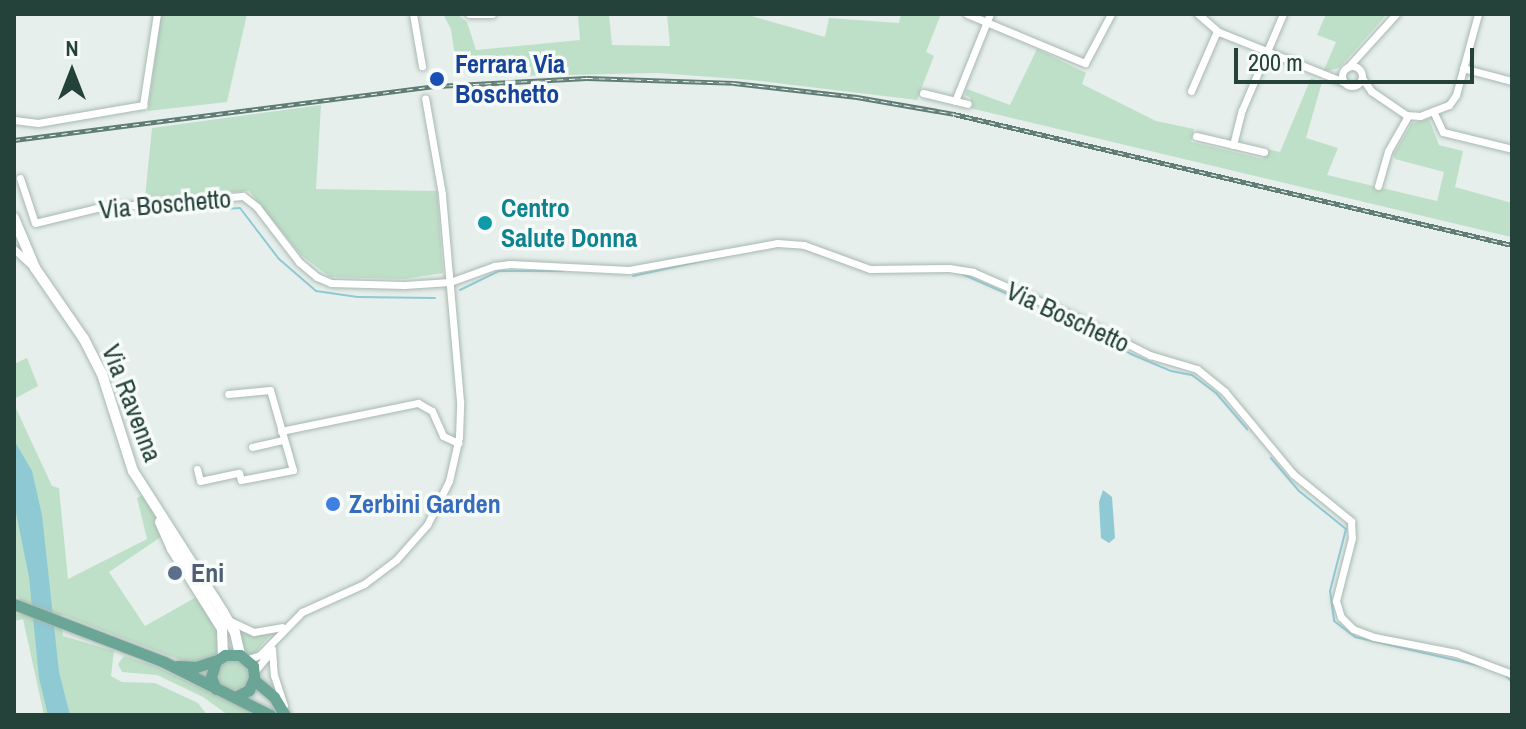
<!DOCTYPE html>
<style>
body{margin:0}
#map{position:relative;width:1526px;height:729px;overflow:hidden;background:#e6efeb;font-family:"Archivo Narrow",sans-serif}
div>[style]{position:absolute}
.green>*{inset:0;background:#bfe0c8}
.round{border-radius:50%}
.water>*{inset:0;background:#8ec9d4}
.stream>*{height:2px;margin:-1px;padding:0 1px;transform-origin:1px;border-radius:1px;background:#8ec9d4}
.roads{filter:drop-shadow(0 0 2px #a8b8b2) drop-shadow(0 0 2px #a8b8b2)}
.street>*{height:7px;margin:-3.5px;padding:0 3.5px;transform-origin:3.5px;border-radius:3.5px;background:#fff}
.street>.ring{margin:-3.5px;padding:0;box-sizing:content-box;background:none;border:7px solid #fff;border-radius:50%}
.secondary>*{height:10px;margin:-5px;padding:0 5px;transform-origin:5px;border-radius:5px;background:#fff}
.primary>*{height:11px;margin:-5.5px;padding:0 5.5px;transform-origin:5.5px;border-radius:5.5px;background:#6aa596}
.rail>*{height:5px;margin-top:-2.5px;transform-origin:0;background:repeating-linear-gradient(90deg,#f7fbf9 0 6px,#5f7d75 0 12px);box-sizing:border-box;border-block:2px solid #5f7d75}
.dots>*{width:22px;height:22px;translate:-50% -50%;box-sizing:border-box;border:4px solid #f7fbf9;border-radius:50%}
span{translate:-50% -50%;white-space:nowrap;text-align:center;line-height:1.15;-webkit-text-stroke:7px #f7fbf9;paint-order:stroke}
.transit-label{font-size:26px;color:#164399;font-weight:700}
.left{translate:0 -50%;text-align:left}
.street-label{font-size:26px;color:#24423a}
.culture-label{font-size:26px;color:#0d838f;font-weight:700}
.shop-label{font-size:26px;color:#366cbe;font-weight:700}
.service-label{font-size:26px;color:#4e5e75;font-weight:700}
.frame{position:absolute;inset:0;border:16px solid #24423a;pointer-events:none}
.north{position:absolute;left:32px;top:32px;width:80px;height:80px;-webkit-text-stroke:6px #f7fbf9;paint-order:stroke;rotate:0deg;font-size:22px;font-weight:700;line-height:32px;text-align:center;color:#24423a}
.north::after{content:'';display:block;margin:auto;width:28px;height:36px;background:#24423a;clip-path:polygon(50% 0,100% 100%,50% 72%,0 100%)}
.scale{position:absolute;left:1234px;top:48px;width:240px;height:36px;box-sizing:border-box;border:4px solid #24423a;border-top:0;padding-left:10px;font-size:24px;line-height:28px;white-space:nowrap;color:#24423a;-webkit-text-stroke:6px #f7fbf9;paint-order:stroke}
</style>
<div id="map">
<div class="green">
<i style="clip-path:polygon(161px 14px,247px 14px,227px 102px,148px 111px)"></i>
<i style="clip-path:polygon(457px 14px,467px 22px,476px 50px,580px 40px,578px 16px,594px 14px,609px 14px,612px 45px,670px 46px,667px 14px,745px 14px,825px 37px,829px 18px,899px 23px,901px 14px,941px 14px,926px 52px,934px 56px,917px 100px,751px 80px,658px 73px,478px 77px,477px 70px,457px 71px,451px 29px,444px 16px)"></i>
<i style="clip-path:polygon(1326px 14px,1387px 14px,1339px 68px,1323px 72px,1336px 42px,1317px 35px)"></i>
<i style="clip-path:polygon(1037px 49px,1086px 73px,1082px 84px,1156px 121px,1194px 129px,1191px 142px,1263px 159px,1266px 149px,1280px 152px,1311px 78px,1322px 82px,1306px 138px,1338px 148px,1327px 175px,1437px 201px,1444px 172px,1395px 159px,1393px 155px,1412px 123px,1429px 119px,1439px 145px,1463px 151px,1455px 187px,1512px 203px,1511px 237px,970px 108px,971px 98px,965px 95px,967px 89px,1010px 105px)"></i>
<i style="clip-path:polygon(321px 105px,316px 189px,437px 191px,443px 273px,404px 279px,330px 277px,301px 255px,249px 191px,145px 197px,152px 128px)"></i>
<i style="clip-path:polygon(27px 358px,38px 386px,14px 399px,14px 364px)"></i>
<i style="clip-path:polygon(14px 404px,52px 486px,59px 488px,68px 579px,147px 539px,137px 498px,142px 495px,157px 517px,154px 521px,161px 537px,109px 572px,145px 626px,198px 596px,219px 628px,219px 650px,215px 655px,191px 664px,61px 614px,63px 636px,114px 651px,111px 676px,122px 682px,155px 683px,198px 703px,207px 715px,44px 715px,23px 619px,14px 621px,14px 613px,22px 615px,19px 597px,14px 596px)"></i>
<i style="clip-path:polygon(236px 629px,252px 634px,272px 633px,254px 654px,247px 654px)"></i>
<i style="clip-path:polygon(124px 656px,155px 666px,257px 715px,228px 715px,203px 697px,157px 675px,122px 672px,118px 664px)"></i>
<i class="round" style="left:218px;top:660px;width:30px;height:30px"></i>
</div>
<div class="water">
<i style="clip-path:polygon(14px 440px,32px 471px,42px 515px,59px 672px,70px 715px,48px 715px,39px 678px,29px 577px,14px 503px)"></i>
<i style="clip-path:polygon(1103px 490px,1112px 497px,1115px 538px,1109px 543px,1101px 538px,1099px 502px)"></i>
</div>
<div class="stream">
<i style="left:137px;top:215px;width:103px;rotate:-3.9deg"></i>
<i style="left:240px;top:208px;width:64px;rotate:52.6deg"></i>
<i style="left:279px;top:259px;width:49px;rotate:40.9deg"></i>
<i style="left:316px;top:291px;width:42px;rotate:8.1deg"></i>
<i style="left:358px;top:297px;width:77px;rotate:0.7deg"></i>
<i style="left:962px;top:274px;width:129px;rotate:23.8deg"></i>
<i style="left:1080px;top:326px;width:58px;rotate:28.8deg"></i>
<i style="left:1131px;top:354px;width:43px;rotate:23deg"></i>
<i style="left:1171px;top:371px;width:21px;rotate:11deg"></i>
<i style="left:1192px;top:375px;width:30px;rotate:37deg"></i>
<i style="left:1216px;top:393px;width:48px;rotate:49.3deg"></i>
<i style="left:633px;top:276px;width:98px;rotate:-12.3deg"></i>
<i style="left:460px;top:290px;width:43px;rotate:-26deg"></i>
<i style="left:499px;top:271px;width:64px"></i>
<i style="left:1271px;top:458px;width:43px;rotate:49.7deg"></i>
<i style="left:1299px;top:491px;width:60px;rotate:39deg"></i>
<i style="left:1346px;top:529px;width:64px;rotate:104.5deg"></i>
<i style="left:1330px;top:591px;width:30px;rotate:82deg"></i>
<i style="left:1334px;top:621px;width:26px;rotate:37deg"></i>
<i style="left:1355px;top:637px;width:129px;rotate:13deg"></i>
<i style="left:1506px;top:676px;width:8px;rotate:45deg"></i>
</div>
<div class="roads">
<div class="street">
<i style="left:413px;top:14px;width:53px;rotate:80.2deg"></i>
<i style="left:469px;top:14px;width:23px"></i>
<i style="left:967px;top:14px;width:128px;rotate:22.6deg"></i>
<i style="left:1085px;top:63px;width:55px;rotate:-62deg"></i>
<i style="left:1198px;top:14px;width:28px;rotate:41deg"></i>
<i style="left:1219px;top:32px;width:135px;rotate:21.8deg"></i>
<i class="ring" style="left:1342px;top:66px;width:13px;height:13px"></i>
<i style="left:1348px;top:67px;width:72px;rotate:-47.8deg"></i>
<i style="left:1463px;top:68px;width:51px;rotate:14.9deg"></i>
<i style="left:1362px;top:78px;width:16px;rotate:55deg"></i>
<i style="left:1371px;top:91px;width:42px;rotate:34.4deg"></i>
<i style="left:1406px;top:115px;width:14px;rotate:4deg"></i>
<i style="left:1420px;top:116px;width:31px;rotate:-21deg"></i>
<i style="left:1449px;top:105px;width:12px;rotate:-55deg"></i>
<i style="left:1456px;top:95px;width:84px;rotate:-74.8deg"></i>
<i style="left:1191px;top:91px;width:65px;rotate:-66.6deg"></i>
<i style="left:923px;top:93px;width:46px;rotate:13.7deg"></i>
<i style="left:955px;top:101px;width:94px;rotate:-68.1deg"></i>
<i style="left:1433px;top:111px;width:23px;rotate:65deg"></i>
<i style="left:1443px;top:132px;width:71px;rotate:13.8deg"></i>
<i style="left:14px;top:120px;width:24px;rotate:7deg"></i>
<i style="left:38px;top:123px;width:107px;rotate:-9.7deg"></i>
<i style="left:143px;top:105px;width:92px;rotate:-81.3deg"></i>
<i style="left:1196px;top:136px;width:70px;rotate:13.2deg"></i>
<i style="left:1233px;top:145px;width:36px;rotate:-76deg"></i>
<i style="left:1242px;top:110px;width:104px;rotate:-66.9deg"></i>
<i style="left:20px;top:178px;width:47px;rotate:71.6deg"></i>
<i style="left:35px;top:223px;width:64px;rotate:-13.6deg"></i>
<i style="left:97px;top:208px;width:146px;rotate:-4.7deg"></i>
<i style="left:243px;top:196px;width:18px;rotate:38deg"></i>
<i style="left:257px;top:207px;width:69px;rotate:52.6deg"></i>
<i style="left:299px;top:262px;width:23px;rotate:40deg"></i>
<i style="left:317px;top:277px;width:15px;rotate:23deg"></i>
<i style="left:331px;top:283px;width:73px;rotate:1.6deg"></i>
<i style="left:404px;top:285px;width:46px;rotate:-3.7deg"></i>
<i style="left:450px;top:282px;width:47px;rotate:-20deg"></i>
<i style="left:494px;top:266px;width:16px;rotate:-7deg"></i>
<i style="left:510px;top:264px;width:119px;rotate:2.9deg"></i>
<i style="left:629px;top:270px;width:150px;rotate:-10.3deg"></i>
<i style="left:777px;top:243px;width:27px;rotate:4deg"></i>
<i style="left:804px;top:245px;width:70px;rotate:20deg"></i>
<i style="left:870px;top:269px;width:79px;rotate:-0.7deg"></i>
<i style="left:949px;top:268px;width:24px;rotate:9deg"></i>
<i style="left:973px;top:272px;width:107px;rotate:23.7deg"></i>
<i style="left:1071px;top:315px;width:89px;rotate:26.9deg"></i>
<i style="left:1150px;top:355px;width:49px;rotate:16.6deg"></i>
<i style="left:1197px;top:369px;width:36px;rotate:39deg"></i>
<i style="left:1225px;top:392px;width:107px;rotate:50.3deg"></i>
<i style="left:1293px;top:474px;width:75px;rotate:39deg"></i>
<i style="left:1351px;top:521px;width:17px;rotate:87deg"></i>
<i style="left:1352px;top:538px;width:65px;rotate:104.3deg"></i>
<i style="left:1336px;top:601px;width:17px;rotate:73deg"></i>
<i style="left:1341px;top:617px;width:17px;rotate:45deg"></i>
<i style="left:1353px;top:629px;width:22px;rotate:21deg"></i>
<i style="left:1374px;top:637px;width:84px;rotate:11deg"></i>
<i style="left:1456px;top:653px;width:60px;rotate:20.6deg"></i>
<i style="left:1378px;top:186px;width:36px;rotate:-74deg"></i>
<i style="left:1388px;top:151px;width:40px;rotate:-60.3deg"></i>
<i style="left:14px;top:249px;width:26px;rotate:43deg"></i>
<i style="left:281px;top:431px;width:140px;rotate:-11.6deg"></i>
<i style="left:418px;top:403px;width:16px;rotate:30deg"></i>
<i style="left:432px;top:411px;width:27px;rotate:66deg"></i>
<i style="left:443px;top:436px;width:17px;rotate:25deg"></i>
<i style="left:252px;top:447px;width:32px;rotate:-13deg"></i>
<i style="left:197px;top:469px;width:12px;rotate:76deg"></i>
<i style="left:200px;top:481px;width:40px;rotate:-12deg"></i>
<i style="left:239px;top:473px;width:7px;rotate:74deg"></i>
<i style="left:241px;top:480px;width:53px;rotate:-10.9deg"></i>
<i style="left:293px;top:470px;width:83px;rotate:-106deg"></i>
<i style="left:270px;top:390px;width:42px;rotate:174.6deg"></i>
<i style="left:230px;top:621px;width:26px;rotate:25deg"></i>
<i style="left:254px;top:632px;width:28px;rotate:-10deg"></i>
<i style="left:272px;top:649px;width:26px;rotate:86deg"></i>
<i style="left:274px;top:675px;width:32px;rotate:72deg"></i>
<i style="left:248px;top:659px;width:13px;rotate:-18deg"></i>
<i style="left:260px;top:655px;width:60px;rotate:-45.7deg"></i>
<i style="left:302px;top:612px;width:68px;rotate:-24.3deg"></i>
<i style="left:364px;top:584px;width:40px;rotate:-37deg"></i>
<i style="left:396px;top:560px;width:47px;rotate:-48.5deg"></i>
<i style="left:427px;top:525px;width:49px;rotate:-63.4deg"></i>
<i style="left:449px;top:481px;width:45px;rotate:-77.2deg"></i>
<i style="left:459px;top:437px;width:36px;rotate:-88deg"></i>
<i style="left:460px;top:401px;width:208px;rotate:-95deg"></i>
<i style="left:442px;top:194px;width:97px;rotate:-100deg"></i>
<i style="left:254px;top:672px;width:26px;rotate:-50deg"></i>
</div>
<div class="secondary">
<i style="left:14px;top:218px;width:54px;rotate:67.2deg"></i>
<i style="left:35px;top:268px;width:86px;rotate:55.4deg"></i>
<i style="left:84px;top:339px;width:39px;rotate:63deg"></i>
<i style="left:102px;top:374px;width:102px;rotate:72.3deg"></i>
<i style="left:133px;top:471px;width:167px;rotate:57.4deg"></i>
<i style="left:223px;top:612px;width:24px;rotate:60deg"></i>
<i style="left:235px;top:633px;width:23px;rotate:77deg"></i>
<i style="left:160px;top:522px;width:30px;rotate:66deg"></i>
<i style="left:172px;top:549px;width:94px;rotate:58deg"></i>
<i style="left:222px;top:629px;width:27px;rotate:88deg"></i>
</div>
<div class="primary">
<i style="left:14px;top:604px;width:161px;rotate:21.1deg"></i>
<i style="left:164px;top:662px;width:119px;rotate:26.6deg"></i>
<i style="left:178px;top:666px;width:18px;rotate:3deg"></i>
<i style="left:196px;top:667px;width:20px;rotate:-18deg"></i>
<i style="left:254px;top:680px;width:26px;rotate:40deg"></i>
<i style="left:274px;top:697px;width:21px;rotate:59deg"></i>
<i style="left:216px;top:689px;width:13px;rotate:-113deg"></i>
<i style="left:211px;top:677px;width:17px;rotate:-73deg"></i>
<i style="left:216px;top:661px;width:11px;rotate:-34deg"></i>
<i style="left:225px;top:655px;width:15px"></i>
<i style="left:240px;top:655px;width:17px;rotate:40deg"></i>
<i style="left:253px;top:666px;width:12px;rotate:85deg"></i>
<i style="left:254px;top:678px;width:13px;rotate:113deg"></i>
<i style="left:249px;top:690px;width:16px;rotate:153deg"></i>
</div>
</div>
<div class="rail">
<i style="left:14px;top:140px;width:426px;rotate:-7.3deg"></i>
<i style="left:437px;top:86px;width:150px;rotate:-3.1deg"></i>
<i style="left:587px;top:78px;width:147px;rotate:1.9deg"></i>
<i style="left:734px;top:83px;width:124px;rotate:6.5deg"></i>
<i style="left:857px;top:97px;width:98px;rotate:9.9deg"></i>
<i style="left:954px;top:114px;width:573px;rotate:13.21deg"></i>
</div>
<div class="dots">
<i style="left:437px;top:79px;background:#1a4fb4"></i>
<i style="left:485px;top:223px;background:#0f9aa8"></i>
<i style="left:333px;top:504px;background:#3f7fe0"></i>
<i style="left:175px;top:573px;background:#5c6f8a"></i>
</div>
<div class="transit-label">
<span class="left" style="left:455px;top:79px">Ferrara Via<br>Boschetto</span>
</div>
<div class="street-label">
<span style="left:165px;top:204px;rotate:-5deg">Via Boschetto</span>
<span style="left:1068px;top:317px;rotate:25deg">Via Boschetto</span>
<span style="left:132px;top:403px;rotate:69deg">Via Ravenna</span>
</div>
<div class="culture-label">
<span class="left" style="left:501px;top:223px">Centro<br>Salute Donna</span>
</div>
<div class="shop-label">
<span class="left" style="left:349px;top:504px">Zerbini Garden</span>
</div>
<div class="service-label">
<span class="left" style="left:191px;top:573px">Eni</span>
</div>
<div class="frame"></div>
<div class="north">N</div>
<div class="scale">200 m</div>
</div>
